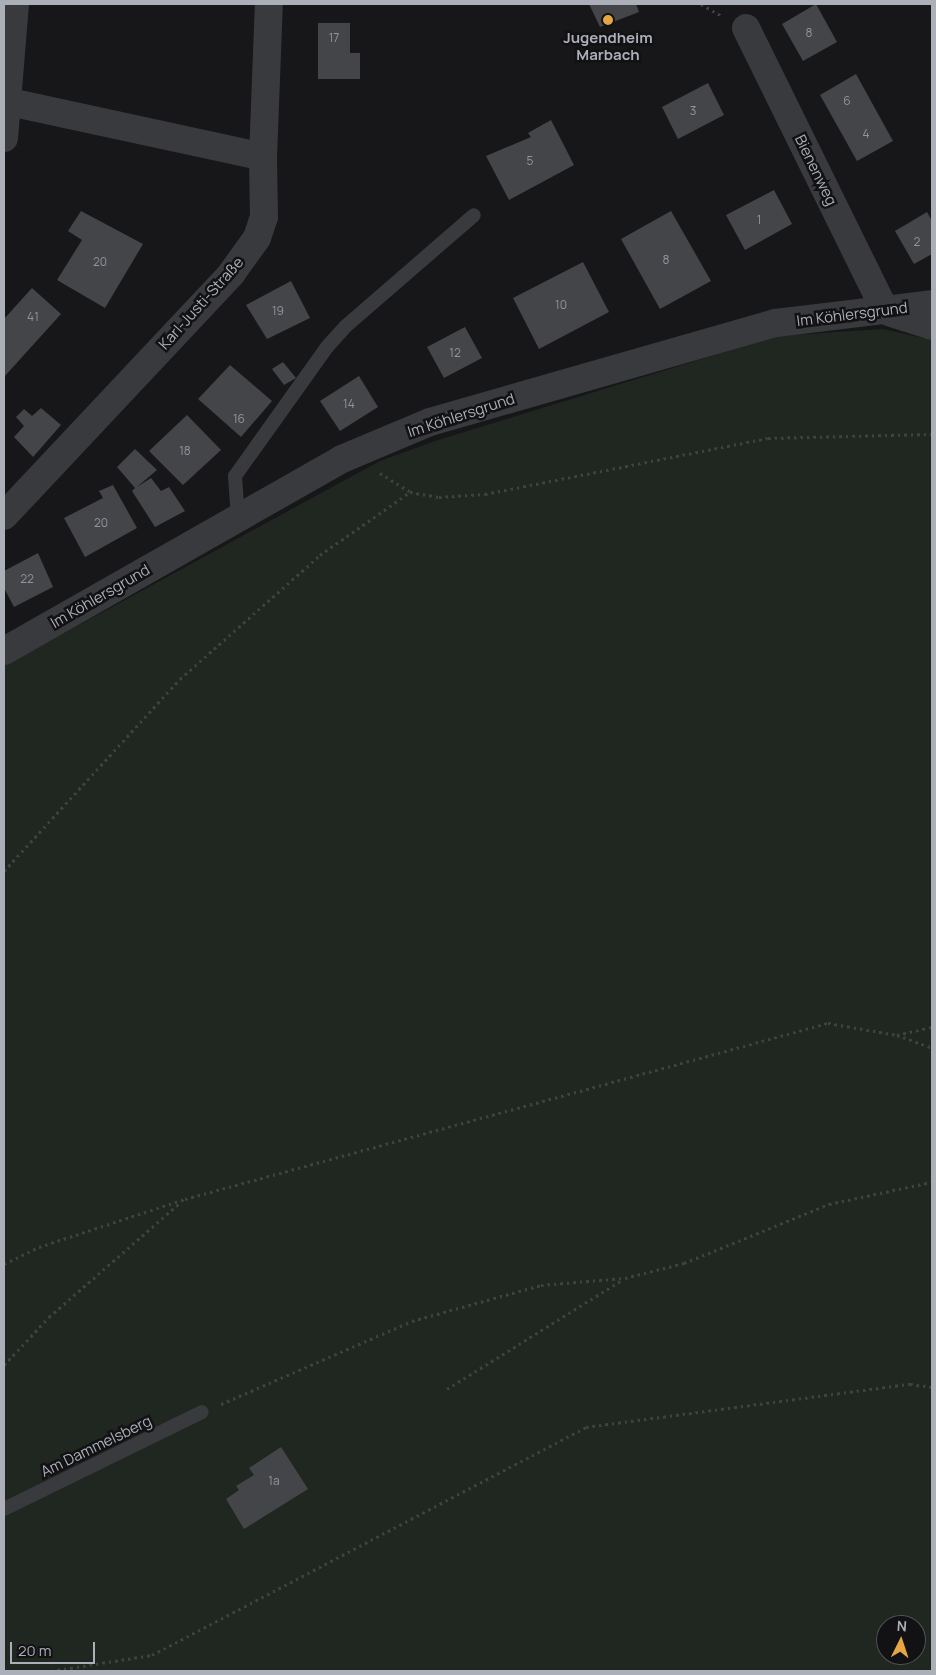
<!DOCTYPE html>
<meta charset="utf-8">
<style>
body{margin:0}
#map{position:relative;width:936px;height:1675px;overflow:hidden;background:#171719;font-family:Manrope,sans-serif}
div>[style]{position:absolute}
.green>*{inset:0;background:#202720}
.building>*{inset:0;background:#444549}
.path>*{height:3px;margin-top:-1.5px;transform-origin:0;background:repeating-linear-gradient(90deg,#3f4145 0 2.5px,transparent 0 6.5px)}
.service>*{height:14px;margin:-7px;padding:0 7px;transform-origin:7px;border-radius:7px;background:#393a3e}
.minor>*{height:28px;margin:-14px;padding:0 14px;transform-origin:14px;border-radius:14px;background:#393a3e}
.dots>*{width:14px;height:14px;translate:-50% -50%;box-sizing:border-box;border:2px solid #121214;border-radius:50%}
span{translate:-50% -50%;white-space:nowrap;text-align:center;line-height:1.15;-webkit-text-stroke:5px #121214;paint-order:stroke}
.number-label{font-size:12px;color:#91949c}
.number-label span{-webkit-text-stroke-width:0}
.poi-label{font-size:15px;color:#abafb8;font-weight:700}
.street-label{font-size:15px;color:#abafb8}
.frame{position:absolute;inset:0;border:5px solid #abafb8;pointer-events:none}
.north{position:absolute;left:876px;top:1615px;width:50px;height:50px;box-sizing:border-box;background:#121214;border:1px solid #4f5156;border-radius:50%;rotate:4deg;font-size:14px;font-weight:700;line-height:20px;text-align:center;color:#abafb8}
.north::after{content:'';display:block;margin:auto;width:18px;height:22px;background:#e6a643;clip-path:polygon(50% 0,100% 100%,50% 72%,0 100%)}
.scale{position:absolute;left:10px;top:1642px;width:85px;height:22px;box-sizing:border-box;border:2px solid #abafb8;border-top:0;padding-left:6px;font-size:15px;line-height:18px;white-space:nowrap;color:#abafb8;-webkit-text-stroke:4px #121214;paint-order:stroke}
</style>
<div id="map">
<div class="green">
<i style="clip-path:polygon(evenodd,883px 329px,932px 340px,932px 1671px,4px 1671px,4px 666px,380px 461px,435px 441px,777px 336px,883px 329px,886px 1625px,916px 1625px,916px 1655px,886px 1655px,886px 1625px)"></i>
</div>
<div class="building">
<i style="clip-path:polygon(589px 4px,636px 4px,639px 12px,600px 27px)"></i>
<i style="clip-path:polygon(816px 4px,837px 42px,803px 61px,782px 24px)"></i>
<i style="clip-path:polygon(318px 23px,350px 23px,350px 53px,360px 53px,360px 79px,318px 79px)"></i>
<i style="clip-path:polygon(856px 74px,893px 141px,857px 161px,820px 95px)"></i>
<i style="clip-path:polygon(708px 83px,724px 115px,678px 139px,662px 107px)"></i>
<i style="clip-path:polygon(551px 120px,574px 165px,509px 200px,486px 156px,531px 137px,528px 133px)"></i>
<i style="clip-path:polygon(774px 190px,792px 224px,745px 250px,726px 215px)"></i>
<i style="clip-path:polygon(81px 211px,143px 244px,105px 308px,57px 280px,82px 240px,68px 231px)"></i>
<i style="clip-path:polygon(671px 211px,711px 281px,660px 309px,621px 239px)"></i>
<i style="clip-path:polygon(927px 212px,932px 221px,932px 254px,914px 264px,895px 231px)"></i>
<i style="clip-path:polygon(583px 262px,609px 312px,539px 349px,513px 298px)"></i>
<i style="clip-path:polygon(291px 281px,310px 318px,267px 339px,246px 305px)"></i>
<i style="clip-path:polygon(32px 288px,61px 314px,4px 377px,4px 319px)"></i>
<i style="clip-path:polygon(465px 327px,482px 358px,444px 378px,427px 347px)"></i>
<i style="clip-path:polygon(283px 362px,296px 378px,284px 385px,272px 369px)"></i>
<i style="clip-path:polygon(230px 365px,272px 401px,241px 437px,198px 399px)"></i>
<i style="clip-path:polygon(359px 376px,378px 407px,340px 431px,320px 401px)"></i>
<i style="clip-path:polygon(41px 408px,61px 425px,33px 457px,14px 437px,24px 426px,16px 417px,24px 409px,32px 416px)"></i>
<i style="clip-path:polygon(187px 415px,221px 450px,183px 485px,149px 451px)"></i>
<i style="clip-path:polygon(135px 449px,157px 470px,137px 487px,151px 478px,161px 491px,169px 487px,185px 511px,155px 527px,132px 491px,135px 488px,117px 467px)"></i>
<i style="clip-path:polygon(113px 485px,137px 528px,85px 557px,64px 518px,103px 498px,99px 491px)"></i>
<i style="clip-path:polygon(38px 553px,53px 587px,14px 607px,4px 588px,4px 571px)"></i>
<i style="clip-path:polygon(281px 1447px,308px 1489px,244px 1529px,226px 1499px,239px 1490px,236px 1486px,254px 1475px,249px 1468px)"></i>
</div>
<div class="path">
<i style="left:701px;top:4px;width:24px;rotate:30deg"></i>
<i style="left:380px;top:473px;width:36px;rotate:32deg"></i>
<i style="left:410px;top:492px;width:29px;rotate:10deg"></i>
<i style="left:439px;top:497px;width:46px;rotate:-3.7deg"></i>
<i style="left:485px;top:494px;width:288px;rotate:-11.2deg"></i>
<i style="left:768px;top:438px;width:164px;rotate:-1.4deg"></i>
<i style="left:4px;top:871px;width:260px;rotate:-47.5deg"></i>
<i style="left:180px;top:679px;width:187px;rotate:-41.5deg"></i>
<i style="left:320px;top:555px;width:110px;rotate:-35deg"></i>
<i style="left:897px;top:1035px;width:36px;rotate:-13deg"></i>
<i style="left:4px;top:1264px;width:39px;rotate:-26deg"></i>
<i style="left:39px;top:1247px;width:154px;rotate:-18.2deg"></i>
<i style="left:185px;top:1199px;width:667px;rotate:-15.31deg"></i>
<i style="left:828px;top:1023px;width:70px;rotate:9.9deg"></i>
<i style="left:897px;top:1035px;width:37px;rotate:20deg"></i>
<i style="left:4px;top:1365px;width:66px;rotate:-46.8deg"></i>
<i style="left:49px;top:1317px;width:176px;rotate:-41.1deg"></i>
<i style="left:447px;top:1389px;width:208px;rotate:-31.9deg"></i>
<i style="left:221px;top:1404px;width:208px;rotate:-23.5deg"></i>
<i style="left:412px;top:1321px;width:134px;rotate:-15.6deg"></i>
<i style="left:541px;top:1285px;width:84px;rotate:-4.8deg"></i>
<i style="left:625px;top:1278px;width:61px;rotate:-14.3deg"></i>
<i style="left:684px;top:1263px;width:157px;rotate:-22.1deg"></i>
<i style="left:829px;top:1204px;width:105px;rotate:-12.1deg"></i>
<i style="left:51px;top:1671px;width:102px;rotate:-9deg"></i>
<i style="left:152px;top:1655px;width:490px;rotate:-27.7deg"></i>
<i style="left:586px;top:1427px;width:327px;rotate:-7.6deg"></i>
<i style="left:910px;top:1384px;width:22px;rotate:8deg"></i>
</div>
<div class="service">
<i style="left:238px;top:518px;width:42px;rotate:-94.1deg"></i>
<i style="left:235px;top:476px;width:158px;rotate:-54.5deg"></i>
<i style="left:327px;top:347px;width:28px;rotate:-48deg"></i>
<i style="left:346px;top:326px;width:169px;rotate:-40.9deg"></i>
<i style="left:4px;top:1509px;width:220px;rotate:-26.1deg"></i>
</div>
<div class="minor">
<i style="left:746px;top:28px;width:315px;rotate:63.8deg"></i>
<i style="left:5px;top:101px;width:264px;rotate:12.2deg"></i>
<i style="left:4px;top:138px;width:134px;rotate:-85.3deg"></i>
<i style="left:891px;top:313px;width:43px;rotate:17.6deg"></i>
<i style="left:4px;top:516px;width:332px;rotate:-46.8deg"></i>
<i style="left:231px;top:274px;width:44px;rotate:-54.2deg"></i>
<i style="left:257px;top:238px;width:22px;rotate:-72deg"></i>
<i style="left:264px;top:217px;width:60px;rotate:-91deg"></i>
<i style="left:263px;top:157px;width:153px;rotate:-87.8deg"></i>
<i style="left:4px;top:651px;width:389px;rotate:-29.6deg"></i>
<i style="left:342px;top:459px;width:95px;rotate:-22.8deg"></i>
<i style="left:430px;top:422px;width:360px;rotate:-16deg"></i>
<i style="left:776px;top:323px;width:157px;rotate:-6.9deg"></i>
</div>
<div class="dots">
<i style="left:608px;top:20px;background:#e6a643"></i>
</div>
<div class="number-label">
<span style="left:809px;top:33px">8</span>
<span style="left:334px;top:38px">17</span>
<span style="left:847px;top:101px">6</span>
<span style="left:693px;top:111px">3</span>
<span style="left:866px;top:134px">4</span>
<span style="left:530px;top:161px">5</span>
<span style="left:759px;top:220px">1</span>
<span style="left:917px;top:242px">2</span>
<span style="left:666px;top:260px">8</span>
<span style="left:100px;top:262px">20</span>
<span style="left:561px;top:305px">10</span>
<span style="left:278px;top:311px">19</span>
<span style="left:33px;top:317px">41</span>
<span style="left:455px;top:353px">12</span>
<span style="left:349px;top:404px">14</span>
<span style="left:239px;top:419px">16</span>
<span style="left:185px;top:451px">18</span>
<span style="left:101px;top:523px">20</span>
<span style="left:27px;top:579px">22</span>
<span style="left:274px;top:1481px">1a</span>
</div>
<div class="poi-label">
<span style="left:608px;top:46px">Jugendheim<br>Marbach</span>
</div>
<div class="street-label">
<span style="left:816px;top:170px;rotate:64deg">Bienenweg</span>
<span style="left:201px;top:303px;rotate:-48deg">Karl-Justi-Straße</span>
<span style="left:852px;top:314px;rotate:-7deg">Im Köhlersgrund</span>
<span style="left:461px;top:415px;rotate:-18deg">Im Köhlersgrund</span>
<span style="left:100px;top:596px;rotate:-30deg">Im Köhlersgrund</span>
<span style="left:96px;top:1446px;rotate:-26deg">Am Dammelsberg</span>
</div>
<div class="frame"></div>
<div class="north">N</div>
<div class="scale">20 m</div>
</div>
